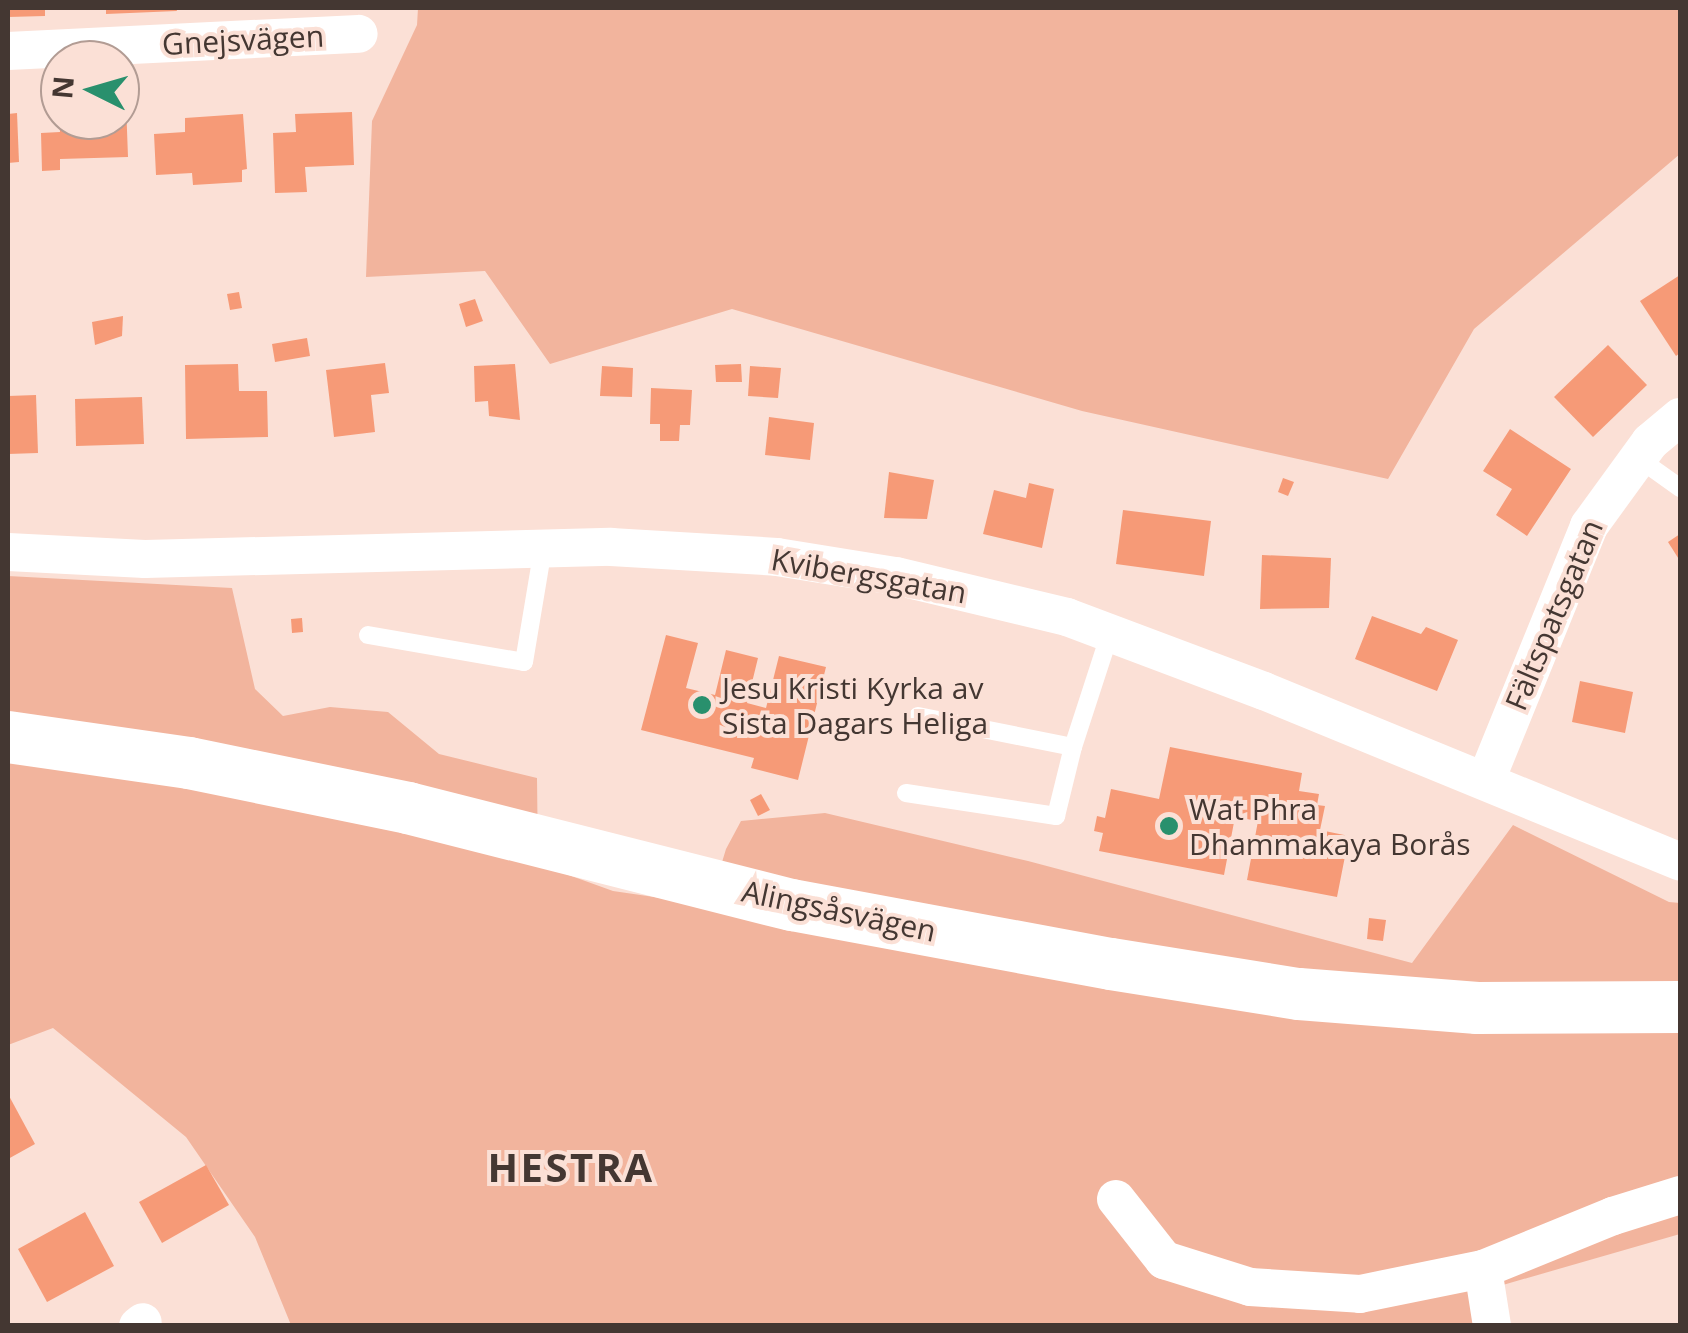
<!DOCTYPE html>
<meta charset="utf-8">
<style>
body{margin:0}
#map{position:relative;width:1688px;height:1333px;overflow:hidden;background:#fbe0d6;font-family:"Open Sans",sans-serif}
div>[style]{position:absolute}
.green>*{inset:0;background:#f2b49d}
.building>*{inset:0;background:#f69a77}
.service>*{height:18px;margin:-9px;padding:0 9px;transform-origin:9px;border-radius:9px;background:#fff}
.minor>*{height:38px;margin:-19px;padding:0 19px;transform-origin:19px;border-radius:19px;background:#fff}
.secondary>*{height:52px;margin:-26px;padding:0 26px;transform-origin:26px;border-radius:26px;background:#fff}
.dots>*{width:28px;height:28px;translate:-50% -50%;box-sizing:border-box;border:5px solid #fbe0d6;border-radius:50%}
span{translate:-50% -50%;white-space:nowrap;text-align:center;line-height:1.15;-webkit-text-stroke:8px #fbe0d6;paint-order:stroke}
.street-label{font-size:30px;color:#443732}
.poi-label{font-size:30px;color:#443732}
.left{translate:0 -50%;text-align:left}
.district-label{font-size:40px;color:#443732;font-weight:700;letter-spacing:2.5px}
.frame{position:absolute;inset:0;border:10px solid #443732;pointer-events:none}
.north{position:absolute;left:40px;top:40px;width:100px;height:100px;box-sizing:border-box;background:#fbe0d6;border:2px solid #b29c94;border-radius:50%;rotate:275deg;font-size:28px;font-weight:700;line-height:40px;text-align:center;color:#443732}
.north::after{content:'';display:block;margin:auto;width:35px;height:45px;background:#29906d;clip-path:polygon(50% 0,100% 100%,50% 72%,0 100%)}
</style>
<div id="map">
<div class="green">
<i style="clip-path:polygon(418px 8px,1680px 8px,1680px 154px,1474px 329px,1388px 479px,1082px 411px,732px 309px,550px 364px,485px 271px,366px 277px,372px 121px,417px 25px)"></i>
<i style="clip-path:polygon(8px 576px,232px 588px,255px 689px,283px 716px,330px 707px,388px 712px,439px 754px,537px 778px,538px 864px,613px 891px,709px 905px,726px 849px,741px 821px,825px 813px,1028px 861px,1412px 963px,1513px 825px,1669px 902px,1680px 903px,1680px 1234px,1496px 1287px,1502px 1325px,291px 1325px,255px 1237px,186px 1137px,53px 1028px,8px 1045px)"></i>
</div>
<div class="building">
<i style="clip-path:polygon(8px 8px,45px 8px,45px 16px,8px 17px)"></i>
<i style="clip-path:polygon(106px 8px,176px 8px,177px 11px,106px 14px)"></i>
<i style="clip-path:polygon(120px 103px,126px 103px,128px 157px,60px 159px,60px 170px,42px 171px,41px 133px,60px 132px,59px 120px,120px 120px)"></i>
<i style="clip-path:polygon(352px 112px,354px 165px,305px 167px,307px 192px,275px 193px,273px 133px,296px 132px,295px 114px)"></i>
<i style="clip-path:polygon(17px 113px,19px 162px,8px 163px,8px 114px)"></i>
<i style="clip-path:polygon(243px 114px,247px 169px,242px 170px,242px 182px,193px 185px,192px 173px,156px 175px,154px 134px,185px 132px,185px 118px)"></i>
<i style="clip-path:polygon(1680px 275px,1680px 353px,1676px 356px,1640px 301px)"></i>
<i style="clip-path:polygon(239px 292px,242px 308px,230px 310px,227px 294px)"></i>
<i style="clip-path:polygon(475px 299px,483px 321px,466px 327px,459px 304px)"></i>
<i style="clip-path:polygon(123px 316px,122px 336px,95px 345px,92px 322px)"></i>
<i style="clip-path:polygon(307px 338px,310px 356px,275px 362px,272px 344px)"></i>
<i style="clip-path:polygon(1608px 345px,1647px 385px,1593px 437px,1554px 397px)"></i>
<i style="clip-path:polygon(385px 363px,389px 393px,371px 395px,375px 432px,334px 437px,326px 370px)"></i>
<i style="clip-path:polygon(238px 364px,239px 391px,267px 391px,268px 437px,186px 439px,185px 365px)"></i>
<i style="clip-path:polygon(515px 364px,520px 420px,489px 416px,488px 401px,475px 402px,474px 366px)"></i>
<i style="clip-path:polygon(741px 364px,742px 382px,716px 382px,715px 365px)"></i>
<i style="clip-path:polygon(602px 366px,633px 368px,632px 397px,600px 396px)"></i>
<i style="clip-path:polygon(750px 366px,781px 368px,778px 398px,748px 396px)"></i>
<i style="clip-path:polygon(651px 388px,692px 390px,690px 425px,680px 425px,679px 441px,660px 441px,660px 424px,650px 424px)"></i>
<i style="clip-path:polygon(36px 395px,38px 453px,8px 454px,8px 396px)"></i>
<i style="clip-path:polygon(142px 397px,144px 444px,76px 446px,75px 399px)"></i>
<i style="clip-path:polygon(769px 417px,814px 423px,810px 460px,765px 455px)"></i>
<i style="clip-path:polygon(1510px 429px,1571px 469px,1527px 536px,1496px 515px,1512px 489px,1483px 471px)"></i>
<i style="clip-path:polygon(889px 472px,934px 480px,927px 519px,884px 518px)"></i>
<i style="clip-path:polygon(1283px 478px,1294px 482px,1288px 496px,1278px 492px)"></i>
<i style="clip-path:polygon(1029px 483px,1054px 489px,1042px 548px,983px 534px,994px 490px,1026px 498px)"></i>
<i style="clip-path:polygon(1123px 510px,1211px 521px,1204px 576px,1116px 564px)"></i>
<i style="clip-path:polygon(1680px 534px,1680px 561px,1668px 542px)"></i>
<i style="clip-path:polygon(1262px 555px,1331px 558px,1329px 608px,1260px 609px)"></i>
<i style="clip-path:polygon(1372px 616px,1421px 634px,1426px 627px,1458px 640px,1437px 691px,1355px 659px)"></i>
<i style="clip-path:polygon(302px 618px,303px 632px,292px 633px,291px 619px)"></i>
<i style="clip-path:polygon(666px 635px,698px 643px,686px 688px,715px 695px,726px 650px,758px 658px,747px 703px,766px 708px,779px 656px,826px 667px,798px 780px,751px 768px,754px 758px,641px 730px)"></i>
<i style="clip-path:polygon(1580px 681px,1633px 692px,1625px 733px,1572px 722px)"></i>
<i style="clip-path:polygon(1170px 747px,1302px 773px,1299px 791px,1319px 794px,1317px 805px,1325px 806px,1320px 830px,1349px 836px,1337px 897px,1247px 880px,1258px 821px,1235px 817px,1224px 875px,1099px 851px,1103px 833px,1094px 831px,1097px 816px,1105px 818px,1111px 789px,1159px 799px)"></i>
<i style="clip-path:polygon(761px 794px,770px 810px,758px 816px,750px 800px)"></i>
<i style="clip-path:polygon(1369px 918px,1386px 920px,1383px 941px,1367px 939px)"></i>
<i style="clip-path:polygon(8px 1094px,35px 1144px,8px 1159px)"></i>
<i style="clip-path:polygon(206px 1165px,229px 1205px,162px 1243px,139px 1202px)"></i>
<i style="clip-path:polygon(85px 1212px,114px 1266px,47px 1302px,18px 1249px)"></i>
</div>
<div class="service">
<i style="left:1638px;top:458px;width:52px;rotate:35.5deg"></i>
<i style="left:368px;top:635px;width:158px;rotate:9.8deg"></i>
<i style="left:524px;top:662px;width:115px;rotate:-80.5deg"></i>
<i style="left:918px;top:716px;width:158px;rotate:11.3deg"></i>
<i style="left:1073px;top:747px;width:120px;rotate:-72deg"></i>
<i style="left:906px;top:793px;width:152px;rotate:8.7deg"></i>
<i style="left:1056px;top:816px;width:71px;rotate:-76.2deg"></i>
</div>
<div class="minor">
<i style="left:8px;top:51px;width:351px;rotate:-2.8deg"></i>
<i style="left:8px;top:552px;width:137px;rotate:2.9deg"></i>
<i style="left:145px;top:559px;width:466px;rotate:-1.5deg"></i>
<i style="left:611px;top:547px;width:166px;rotate:3.4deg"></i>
<i style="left:777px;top:557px;width:121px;rotate:9.1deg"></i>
<i style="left:896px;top:576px;width:176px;rotate:13.5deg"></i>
<i style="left:1067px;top:617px;width:210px;rotate:20.6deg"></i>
<i style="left:1264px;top:691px;width:450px;rotate:22.3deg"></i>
<i style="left:1486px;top:780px;width:274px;rotate:-67.9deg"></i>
<i style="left:1589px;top:526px;width:104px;rotate:-54deg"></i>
<i style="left:1650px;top:442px;width:39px;rotate:-40deg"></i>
<i style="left:1116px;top:1199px;width:78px;rotate:51.8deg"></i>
<i style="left:1164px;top:1260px;width:90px;rotate:17.4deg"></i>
<i style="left:1250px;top:1287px;width:110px;rotate:3.6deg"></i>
<i style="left:1360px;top:1294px;width:126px;rotate:-11.5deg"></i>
<i style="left:1483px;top:1269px;width:140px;rotate:-22.2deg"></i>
<i style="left:1613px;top:1216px;width:70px;rotate:-17.4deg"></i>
<i style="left:1483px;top:1269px;width:58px;rotate:81deg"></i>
<i style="left:138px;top:1326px;width:6px;rotate:-39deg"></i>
</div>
<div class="secondary">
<i style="left:8px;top:737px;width:183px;rotate:8.2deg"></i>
<i style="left:189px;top:763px;width:224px;rotate:11.6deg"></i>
<i style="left:408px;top:808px;width:396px;rotate:14.2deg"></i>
<i style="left:792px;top:905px;width:324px;rotate:10.5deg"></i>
<i style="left:1111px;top:964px;width:190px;rotate:9.1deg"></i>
<i style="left:1299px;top:994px;width:179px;rotate:4.5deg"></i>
<i style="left:1477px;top:1008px;width:203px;rotate:-0.3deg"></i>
</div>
<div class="dots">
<i style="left:702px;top:705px;background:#29906d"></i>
<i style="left:1169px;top:826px;background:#29906d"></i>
</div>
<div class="street-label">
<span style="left:243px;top:40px;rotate:-3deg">Gnejsvägen</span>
<span style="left:869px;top:576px;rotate:10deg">Kvibergsgatan</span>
<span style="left:1554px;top:615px;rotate:-67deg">Fältspatsgatan</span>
<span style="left:839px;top:911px;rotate:12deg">Alingsåsvägen</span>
</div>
<div class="poi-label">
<span class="left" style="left:722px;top:705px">Jesu Kristi Kyrka av<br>Sista Dagars Heliga</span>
<span class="left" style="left:1189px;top:826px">Wat Phra<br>Dhammakaya Borås</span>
</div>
<div class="district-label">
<span style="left:571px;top:1167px">HESTRA</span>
</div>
<div class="frame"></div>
<div class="north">N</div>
</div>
